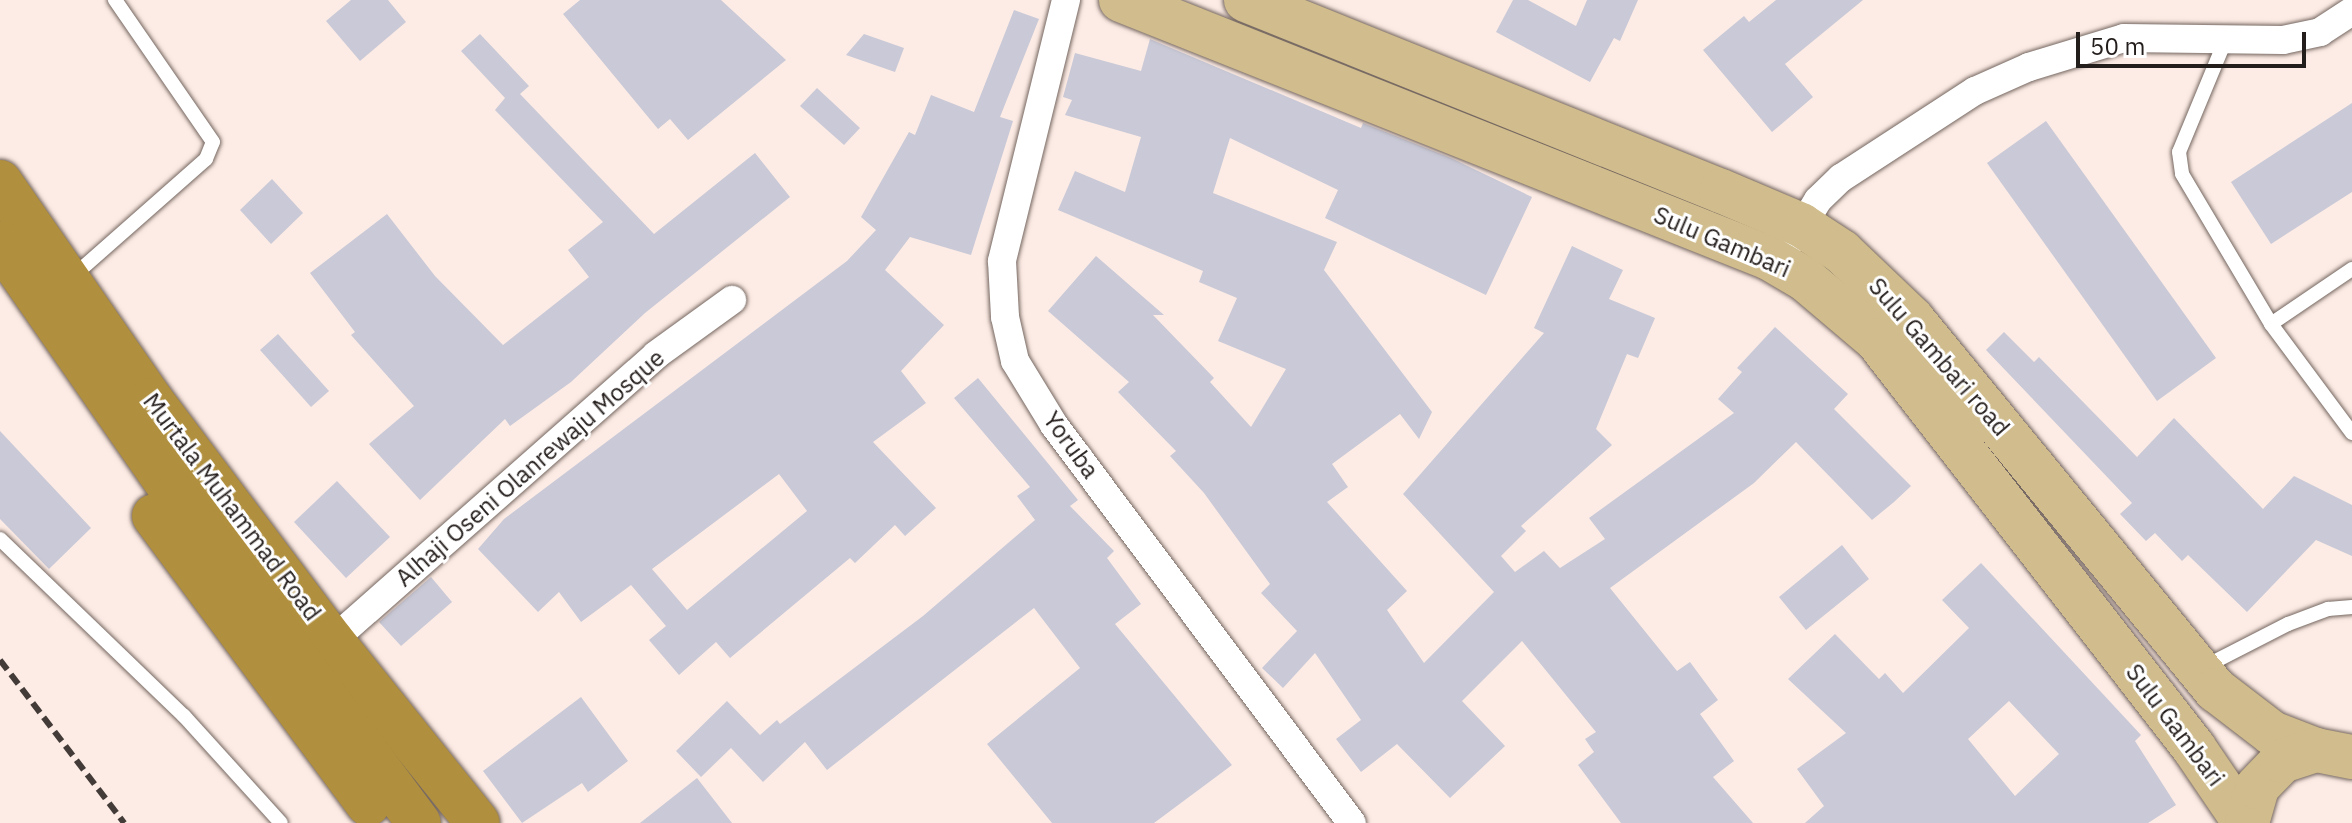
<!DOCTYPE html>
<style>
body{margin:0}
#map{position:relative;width:2352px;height:823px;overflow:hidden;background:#fdece5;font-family:"IBM Plex Sans",sans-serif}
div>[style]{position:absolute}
.building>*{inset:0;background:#c9c9d7}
.roads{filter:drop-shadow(0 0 2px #746660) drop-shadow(0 0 2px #746660)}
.lane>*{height:14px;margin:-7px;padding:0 7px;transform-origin:7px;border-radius:7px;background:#fff}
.street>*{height:28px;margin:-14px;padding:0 14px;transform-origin:14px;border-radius:14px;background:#fff}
.primary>*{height:44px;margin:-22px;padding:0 22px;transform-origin:22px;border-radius:22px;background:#d0bc8c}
.highway>*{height:44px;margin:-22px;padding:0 22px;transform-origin:22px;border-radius:22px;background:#b08f3f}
.rail>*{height:6px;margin-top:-3px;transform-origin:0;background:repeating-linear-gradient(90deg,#433b38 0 12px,transparent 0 18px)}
span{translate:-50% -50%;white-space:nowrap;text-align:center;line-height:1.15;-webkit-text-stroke:6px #fff;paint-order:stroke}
.street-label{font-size:24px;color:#231d1b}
.scale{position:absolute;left:2076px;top:32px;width:230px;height:36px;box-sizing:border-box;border:4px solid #231d1b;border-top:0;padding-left:10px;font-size:24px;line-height:28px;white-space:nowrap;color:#231d1b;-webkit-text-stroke:6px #fff;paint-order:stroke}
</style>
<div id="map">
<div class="building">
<i style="clip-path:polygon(351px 0,388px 0,406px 22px,360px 61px,326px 21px)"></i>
<i style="clip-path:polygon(580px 0,721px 0,786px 60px,688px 140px,670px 119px,658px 129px,563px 14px)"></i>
<i style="clip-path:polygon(1513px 0,1528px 0,1576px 26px,1587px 0,1638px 0,1620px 41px,1614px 38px,1590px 82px,1496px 32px)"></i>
<i style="clip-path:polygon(1776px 0,1863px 0,1785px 64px,1813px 97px,1772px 132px,1703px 50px,1744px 16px,1749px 22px)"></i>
<i style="clip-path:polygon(evenodd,1014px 10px,1039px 19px,1000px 117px,1013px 121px,971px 255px,910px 237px,885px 270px,944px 325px,901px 371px,926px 403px,873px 442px,936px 508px,905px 536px,895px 525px,855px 563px,850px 558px,730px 658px,716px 642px,679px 675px,649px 640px,666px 626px,631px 585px,581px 622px,559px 592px,538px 612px,478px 549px,504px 519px,847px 261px,876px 230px,861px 217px,909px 132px,915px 135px,931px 95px,974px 112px,1014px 10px,779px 474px,807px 511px,687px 610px,652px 569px,779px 474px)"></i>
<i style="clip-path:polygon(480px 34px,529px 86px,520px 94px,654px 234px,755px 153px,790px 197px,645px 313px,571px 382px,510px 426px,505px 419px,420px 500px,369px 444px,414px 406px,351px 335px,355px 332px,310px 273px,387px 214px,435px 276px,503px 345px,589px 277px,568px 250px,603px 222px,495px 110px,505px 98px,461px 51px)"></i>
<i style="clip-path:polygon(864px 34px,904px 48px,895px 72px,846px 55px)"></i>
<i style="clip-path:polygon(1150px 39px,1361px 128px,1363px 123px,1451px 158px,1532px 197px,1486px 295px,1325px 218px,1338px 190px,1230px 138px,1213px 193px,1337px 242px,1324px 270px,1432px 412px,1419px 439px,1400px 414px,1332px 464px,1348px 487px,1327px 502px,1407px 591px,1387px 610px,1424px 663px,1494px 592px,1403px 494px,1544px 333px,1534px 328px,1572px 246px,1623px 270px,1609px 299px,1655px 318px,1638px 358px,1627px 354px,1596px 429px,1612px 445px,1521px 526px,1526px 531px,1501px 556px,1515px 572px,1544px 551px,1560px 568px,1605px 539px,1589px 518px,1734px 413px,1718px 399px,1742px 372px,1737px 368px,1775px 327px,1848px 394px,1834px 409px,1911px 486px,1894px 502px,1872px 520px,1796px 442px,1754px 483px,1610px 588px,1677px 671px,1690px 662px,1718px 700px,1700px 714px,1734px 761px,1713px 777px,1753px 823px,1621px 823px,1578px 765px,1594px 752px,1585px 739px,1596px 732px,1522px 641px,1462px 701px,1505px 746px,1450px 798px,1397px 744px,1361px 772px,1336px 739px,1361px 720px,1315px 653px,1283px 688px,1262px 668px,1297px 631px,1261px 593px,1270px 584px,1204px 493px,1170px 456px,1176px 451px,1118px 392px,1129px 382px,1048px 311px,1096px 256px,1164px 315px,1153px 315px,1214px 378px,1210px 382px,1251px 427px,1286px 369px,1218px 341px,1237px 298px,1199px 282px,1203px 271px,1058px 210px,1075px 171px,1125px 192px,1141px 137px,1065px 115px,1072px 100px,1063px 97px,1075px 53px,1141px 71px)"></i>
<i style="clip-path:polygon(817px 88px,860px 128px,844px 145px,800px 106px)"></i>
<i style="clip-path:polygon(2352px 103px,2352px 192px,2271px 244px,2231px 182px)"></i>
<i style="clip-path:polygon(2046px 121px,2216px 358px,2157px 401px,1987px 163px)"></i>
<i style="clip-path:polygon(272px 179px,303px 213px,271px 244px,240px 210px)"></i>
<i style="clip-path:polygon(2004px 332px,2034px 362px,2039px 357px,2137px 457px,2174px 418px,2263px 509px,2294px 476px,2352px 505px,2352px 556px,2316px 540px,2247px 612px,2188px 555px,2182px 561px,2155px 533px,2146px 541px,2120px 514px,2132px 503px,1986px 350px)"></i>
<i style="clip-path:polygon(278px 334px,329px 391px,311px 407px,260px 350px)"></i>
<i style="clip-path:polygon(978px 378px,1078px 500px,1070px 506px,1114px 551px,1107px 558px,1141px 604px,1115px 624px,1232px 765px,1154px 823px,1052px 823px,987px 744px,1080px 668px,1034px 608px,827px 770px,805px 742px,763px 782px,731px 748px,701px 777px,676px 751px,727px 701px,760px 735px,777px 720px,780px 724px,923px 616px,1035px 520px,1017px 496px,1030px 487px,954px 398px)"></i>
<i style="clip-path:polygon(0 431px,91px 528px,49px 569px,0 519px)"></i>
<i style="clip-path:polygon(337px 481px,390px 537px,346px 578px,294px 522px)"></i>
<i style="clip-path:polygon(1842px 545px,1869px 579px,1806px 630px,1779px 597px)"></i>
<i style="clip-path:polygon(evenodd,1981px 563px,2141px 735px,2135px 741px,2176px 805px,2148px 823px,1805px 823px,1824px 806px,1797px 769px,1846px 733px,1788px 679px,1835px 634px,1879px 679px,1885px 673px,1903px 693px,1969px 628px,1942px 600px,1981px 563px,2009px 701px,2059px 754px,2015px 796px,1968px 739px,2009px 701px)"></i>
<i style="clip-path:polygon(431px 577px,452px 602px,401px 646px,379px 622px)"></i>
<i style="clip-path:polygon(581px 697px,628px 761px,588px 792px,582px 783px,522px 823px,483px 771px)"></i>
<i style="clip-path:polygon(697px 778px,732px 823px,640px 823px)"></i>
</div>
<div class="roads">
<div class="lane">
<i style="left:2225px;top:41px;width:120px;rotate:112.5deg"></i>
<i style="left:2179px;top:152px;width:22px;rotate:82deg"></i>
<i style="left:2182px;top:174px;width:174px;rotate:59.3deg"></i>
<i style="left:2352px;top:269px;width:98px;rotate:145.8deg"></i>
<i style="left:2271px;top:324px;width:136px;rotate:53.4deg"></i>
<i style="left:71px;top:278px;width:180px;rotate:-41.4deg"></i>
<i style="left:206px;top:159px;width:18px;rotate:-68deg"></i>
<i style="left:213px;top:142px;width:173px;rotate:-124.6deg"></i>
<i style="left:0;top:539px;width:255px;rotate:43.9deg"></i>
<i style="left:184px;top:716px;width:144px;rotate:47.8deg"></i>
<i style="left:2202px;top:668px;width:97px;rotate:-27.1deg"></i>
<i style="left:2288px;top:624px;width:43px;rotate:-20.6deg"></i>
<i style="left:2328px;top:609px;width:24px;rotate:-5deg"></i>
</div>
<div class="street">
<i style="left:1066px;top:0;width:269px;rotate:103.8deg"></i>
<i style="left:1002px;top:261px;width:56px;rotate:86.9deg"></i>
<i style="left:1005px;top:317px;width:45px;rotate:77.2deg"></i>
<i style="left:1015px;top:361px;width:75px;rotate:58.6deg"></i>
<i style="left:1054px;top:425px;width:497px;rotate:53.2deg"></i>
<i style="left:1795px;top:238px;width:44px;rotate:-58.8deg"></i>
<i style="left:1818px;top:200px;width:32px;rotate:-44deg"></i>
<i style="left:1841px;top:178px;width:160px;rotate:-33deg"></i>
<i style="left:1975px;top:91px;width:59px;rotate:-24deg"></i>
<i style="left:2029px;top:67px;width:99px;rotate:-17deg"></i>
<i style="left:2124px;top:38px;width:159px;rotate:0.7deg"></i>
<i style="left:2283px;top:40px;width:38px;rotate:-12deg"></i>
<i style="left:2320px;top:32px;width:38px;rotate:-33deg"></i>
<i style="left:332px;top:641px;width:432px;rotate:-41.4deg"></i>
<i style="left:656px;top:355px;width:94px;rotate:-35.9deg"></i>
</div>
<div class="primary">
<i style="left:1121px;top:0;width:697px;rotate:21.71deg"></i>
<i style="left:1769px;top:258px;width:42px;rotate:30.3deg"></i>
<i style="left:1805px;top:279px;width:94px;rotate:40.3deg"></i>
<i style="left:1877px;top:340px;width:517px;rotate:52.15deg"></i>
<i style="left:2194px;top:748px;width:91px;rotate:55.8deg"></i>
<i style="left:1246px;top:0;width:512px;rotate:21.91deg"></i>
<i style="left:1721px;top:191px;width:87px;rotate:23deg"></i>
<i style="left:1801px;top:225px;width:49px;rotate:33.4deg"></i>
<i style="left:1842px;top:252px;width:97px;rotate:43.7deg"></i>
<i style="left:1912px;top:319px;width:480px;rotate:50.7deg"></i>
<i style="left:2216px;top:690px;width:71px;rotate:37.5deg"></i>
<i style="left:2272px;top:733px;width:47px;rotate:21.1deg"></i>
<i style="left:2247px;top:823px;width:37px;rotate:-74deg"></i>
<i style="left:2257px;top:787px;width:36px;rotate:-46deg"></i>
<i style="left:2282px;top:761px;width:36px;rotate:-18deg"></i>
<i style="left:2316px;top:750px;width:37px;rotate:11deg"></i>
</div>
<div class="highway">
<i style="left:0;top:182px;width:265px;rotate:55.3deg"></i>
<i style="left:151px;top:400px;width:301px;rotate:53.1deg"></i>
<i style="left:332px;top:641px;width:233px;rotate:51.3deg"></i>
<i style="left:0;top:243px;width:308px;rotate:55.2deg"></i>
<i style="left:176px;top:496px;width:407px;rotate:53.4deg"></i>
<i style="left:154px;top:516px;width:359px;rotate:53.4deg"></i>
</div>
</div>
<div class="rail">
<i style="left:0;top:660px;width:205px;rotate:52.7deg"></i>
</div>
<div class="street-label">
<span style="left:1722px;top:242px;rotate:23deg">Sulu Gambari</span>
<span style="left:1939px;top:357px;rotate:49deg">Sulu Gambari road</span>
<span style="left:1071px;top:445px;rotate:54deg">Yoruba</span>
<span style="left:530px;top:468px;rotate:-41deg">Alhaji Oseni Olanrewaju Mosque</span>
<span style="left:232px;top:507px;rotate:53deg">Murtala Muhammad Road</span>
<span style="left:2175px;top:725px;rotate:53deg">Sulu Gambari</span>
</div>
<div class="scale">50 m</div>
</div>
